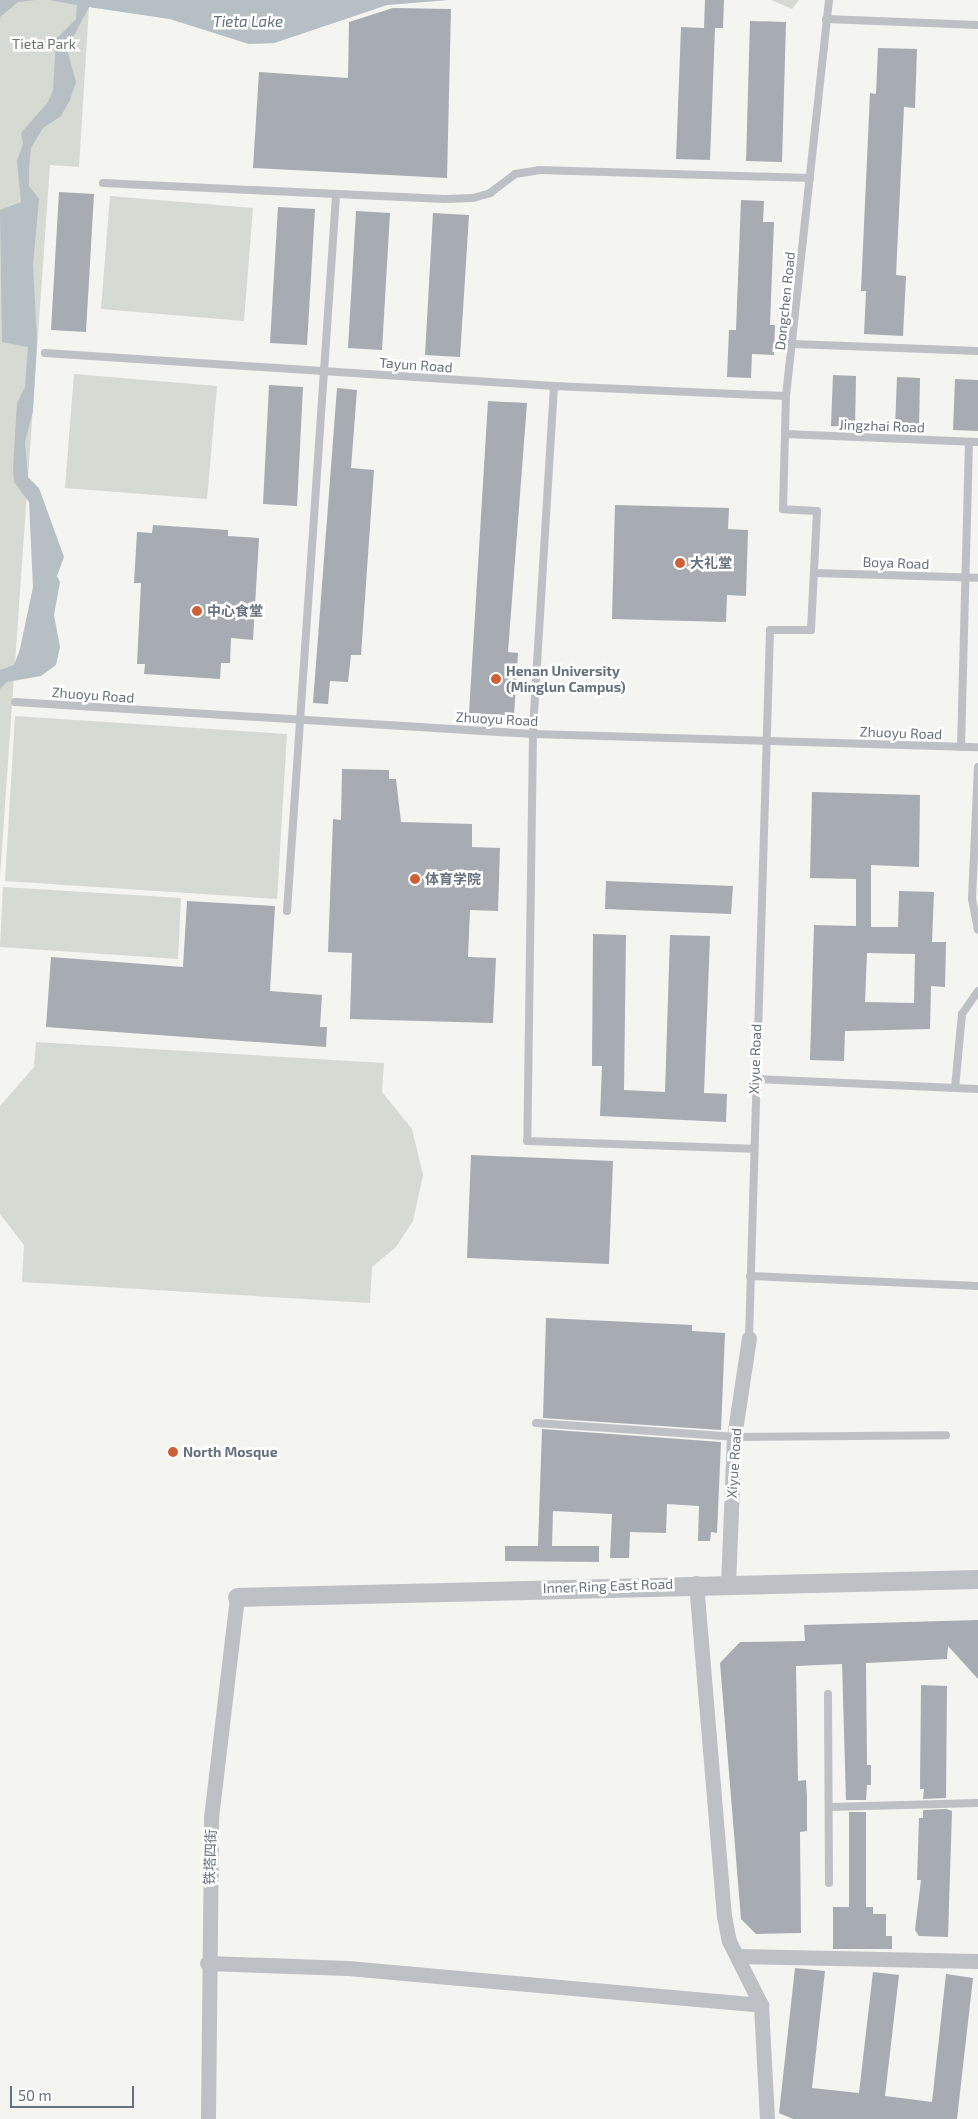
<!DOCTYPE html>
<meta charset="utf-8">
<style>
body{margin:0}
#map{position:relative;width:978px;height:2119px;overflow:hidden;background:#f4f4f0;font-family:"Exo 2","Noto Sans SC",sans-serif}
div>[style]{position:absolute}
.green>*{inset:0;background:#d5dad2}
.water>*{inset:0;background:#b6c0c4}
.building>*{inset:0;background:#a6acb2}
.service>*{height:8px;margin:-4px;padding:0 4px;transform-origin:4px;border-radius:4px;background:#bdc0c4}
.minor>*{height:15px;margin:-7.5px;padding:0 7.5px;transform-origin:7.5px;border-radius:7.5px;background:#bdc0c4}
.tertiary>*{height:19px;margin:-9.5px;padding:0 9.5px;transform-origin:9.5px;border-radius:9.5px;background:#bdc0c4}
.dots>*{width:14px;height:14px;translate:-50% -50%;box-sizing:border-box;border:2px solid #fff;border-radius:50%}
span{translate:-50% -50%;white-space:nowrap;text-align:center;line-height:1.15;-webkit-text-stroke:5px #fff;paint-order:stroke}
.park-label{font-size:14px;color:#677664}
.street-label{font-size:14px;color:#66727e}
.poi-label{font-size:14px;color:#66727e;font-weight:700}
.left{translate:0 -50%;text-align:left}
.water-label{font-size:15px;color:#62737b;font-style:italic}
.scale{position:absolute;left:10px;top:2086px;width:124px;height:22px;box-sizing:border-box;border:2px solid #66727e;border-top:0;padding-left:6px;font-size:15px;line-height:18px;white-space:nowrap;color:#66727e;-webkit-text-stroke:4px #fff;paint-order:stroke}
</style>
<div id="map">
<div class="green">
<i style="clip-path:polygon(0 0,448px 0,387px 5px,274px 43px,249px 44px,170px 19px,89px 7px,79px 167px,50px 165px,0 876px)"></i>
<i style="clip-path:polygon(771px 0,799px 0,792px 9px)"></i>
<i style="clip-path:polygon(110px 196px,253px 208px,244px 321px,101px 309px)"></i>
<i style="clip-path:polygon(74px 374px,217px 386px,207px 499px,65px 488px)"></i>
<i style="clip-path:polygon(15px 716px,287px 734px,277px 899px,5px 881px)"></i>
<i style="clip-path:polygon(3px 887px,181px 898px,178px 959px,0 947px)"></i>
<i style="clip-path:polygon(36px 1042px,384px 1063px,382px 1092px,412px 1129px,423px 1175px,413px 1221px,396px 1247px,372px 1267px,370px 1303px,22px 1282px,24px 1245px,0 1214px,0 1106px,34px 1067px)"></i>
</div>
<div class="water">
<i style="clip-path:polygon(0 0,36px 0,18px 2px,0 17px)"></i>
<i style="clip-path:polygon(49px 0,448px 0,387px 5px,274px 43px,249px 44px,170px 19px,89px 7px,67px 49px,76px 82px,70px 100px,61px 116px,43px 128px,31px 148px,29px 168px,29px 186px,39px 199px,33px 265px,37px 341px,33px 411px,25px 442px,28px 477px,39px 488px,64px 557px,57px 576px,60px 582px,54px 615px,60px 647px,56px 665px,41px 676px,7px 682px,0 689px,0 670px,14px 665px,20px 649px,33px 587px,29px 502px,14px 482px,13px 468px,17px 403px,25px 387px,28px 347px,2px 342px,0 210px,21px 202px,17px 161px,23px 144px,21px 133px,48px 102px,53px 90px,56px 39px,76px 19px,77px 5px)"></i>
</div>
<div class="building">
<i style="clip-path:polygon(705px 0,724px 0,723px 28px,715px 28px,710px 160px,676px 159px,681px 27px,704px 28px)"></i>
<i style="clip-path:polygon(393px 8px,451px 9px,447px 178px,253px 168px,259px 72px,348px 78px,349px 22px)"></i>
<i style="clip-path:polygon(750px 21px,786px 22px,782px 162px,746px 161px)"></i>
<i style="clip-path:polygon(878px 48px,917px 49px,915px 108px,904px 107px,896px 275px,906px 276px,903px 336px,864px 334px,866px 291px,861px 291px,870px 93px,876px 94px)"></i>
<i style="clip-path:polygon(59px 192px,94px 194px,86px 332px,51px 330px)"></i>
<i style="clip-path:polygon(741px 200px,764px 201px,763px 222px,774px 222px,770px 325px,775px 325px,774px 355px,752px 354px,751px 378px,727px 377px,729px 330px,736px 330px)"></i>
<i style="clip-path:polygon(278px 207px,315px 209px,307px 345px,270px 343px)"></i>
<i style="clip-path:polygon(356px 211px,390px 213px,382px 350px,348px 348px)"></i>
<i style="clip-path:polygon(433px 213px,469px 215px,460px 357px,425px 355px)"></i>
<i style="clip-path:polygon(833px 375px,856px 376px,855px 427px,831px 426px)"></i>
<i style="clip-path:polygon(897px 377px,920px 378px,919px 429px,895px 428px)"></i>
<i style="clip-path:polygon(955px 379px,978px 380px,978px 431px,953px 430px)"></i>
<i style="clip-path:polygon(269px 385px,303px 387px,297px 506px,263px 504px)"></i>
<i style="clip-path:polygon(337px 388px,357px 390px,351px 468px,374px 470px,361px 655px,351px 655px,348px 682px,330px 681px,328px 704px,313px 703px)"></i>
<i style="clip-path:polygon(488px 401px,527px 403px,508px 652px,518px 653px,514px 716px,469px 713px)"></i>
<i style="clip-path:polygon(615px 505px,729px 508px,728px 529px,748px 530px,746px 596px,727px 595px,726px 622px,612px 619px)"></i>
<i style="clip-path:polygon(153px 525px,228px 530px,228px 536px,259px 538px,253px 640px,231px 638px,230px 663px,221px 663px,220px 679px,144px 674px,145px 664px,137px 664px,141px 583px,134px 583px,137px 532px,152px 533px)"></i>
<i style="clip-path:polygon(342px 769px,389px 770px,389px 779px,396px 779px,401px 822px,472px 824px,472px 847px,500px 848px,498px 911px,470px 910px,468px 957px,496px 958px,493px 1023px,350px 1019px,352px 953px,328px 952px,333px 819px,341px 820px)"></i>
<i style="clip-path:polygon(evenodd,812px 792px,920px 795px,919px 867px,871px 865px,871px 927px,898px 927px,899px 891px,934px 892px,932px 942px,946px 942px,945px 987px,931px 986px,930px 1029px,845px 1031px,844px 1061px,810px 1060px,814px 925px,856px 926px,856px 879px,810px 878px,812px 792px,867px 953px,915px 954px,914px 1003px,865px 1002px,867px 953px)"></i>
<i style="clip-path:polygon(606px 881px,733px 886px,731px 914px,605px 909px)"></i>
<i style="clip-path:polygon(187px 901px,275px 906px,270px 991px,322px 995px,320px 1027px,327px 1027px,326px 1047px,46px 1027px,51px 957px,183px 967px)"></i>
<i style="clip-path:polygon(593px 934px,626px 935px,624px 1090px,665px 1092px,670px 935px,710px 936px,704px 1093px,727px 1094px,726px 1122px,600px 1116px,602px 1066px,592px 1066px)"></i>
<i style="clip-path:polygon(471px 1155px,613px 1161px,609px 1264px,467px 1258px)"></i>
<i style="clip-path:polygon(546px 1318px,692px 1325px,692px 1331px,725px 1333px,721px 1430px,543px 1418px)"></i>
<i style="clip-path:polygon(542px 1429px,721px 1442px,717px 1533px,711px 1532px,710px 1541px,698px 1541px,699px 1506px,667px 1504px,666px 1533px,630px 1532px,629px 1558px,610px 1558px,612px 1514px,553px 1511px,552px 1546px,599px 1546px,599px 1562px,505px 1561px,505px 1546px,538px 1546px)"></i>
<i style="clip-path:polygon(978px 1620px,978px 1679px,948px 1646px,947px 1659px,866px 1663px,867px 1765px,871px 1765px,871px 1785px,867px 1785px,866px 1800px,846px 1800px,842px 1664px,796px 1666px,798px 1781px,806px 1780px,807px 1797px,807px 1831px,800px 1832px,801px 1933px,756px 1934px,741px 1919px,720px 1663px,740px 1642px,805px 1641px,804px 1625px)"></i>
<i style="clip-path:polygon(921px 1685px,947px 1686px,946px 1798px,923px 1799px,924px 1789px,920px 1789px)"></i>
<i style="clip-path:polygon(946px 1809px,952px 1811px,948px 1937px,919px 1936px,915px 1930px,921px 1880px,917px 1880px,919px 1818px,923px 1818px,923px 1810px)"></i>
<i style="clip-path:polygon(849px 1812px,866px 1812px,866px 1907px,873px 1907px,873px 1914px,886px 1914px,886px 1936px,892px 1936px,892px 1949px,833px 1949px,833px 1907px,849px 1907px)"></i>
<i style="clip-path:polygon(795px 1968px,825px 1971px,812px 2088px,859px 2093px,873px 1972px,899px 1975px,885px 2096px,932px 2102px,946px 1974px,973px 1978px,957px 2119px,793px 2119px,779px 2113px)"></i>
</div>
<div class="service">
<i style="left:826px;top:19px;width:152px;rotate:2.3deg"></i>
<i style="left:103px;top:183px;width:342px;rotate:2.7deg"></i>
<i style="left:445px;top:199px;width:28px;rotate:-2deg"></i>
<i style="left:473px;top:198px;width:18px;rotate:-16deg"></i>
<i style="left:490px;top:193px;width:31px;rotate:-37deg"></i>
<i style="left:515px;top:174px;width:24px;rotate:-9deg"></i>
<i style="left:539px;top:170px;width:271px;rotate:1.7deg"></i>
<i style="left:794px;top:344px;width:184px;rotate:2.2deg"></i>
<i style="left:45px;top:353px;width:510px;rotate:3.71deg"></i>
<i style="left:554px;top:386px;width:232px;rotate:2.5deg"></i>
<i style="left:554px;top:386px;width:349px;rotate:93.5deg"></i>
<i style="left:533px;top:734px;width:407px;rotate:90.8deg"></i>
<i style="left:527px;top:1141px;width:225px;rotate:2deg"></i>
<i style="left:785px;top:434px;width:193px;rotate:2.4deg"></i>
<i style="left:814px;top:573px;width:164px;rotate:1.7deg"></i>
<i style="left:15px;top:702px;width:519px;rotate:3.54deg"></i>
<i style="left:533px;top:734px;width:445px;rotate:1.7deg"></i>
<i style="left:961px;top:747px;width:305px;rotate:-88.5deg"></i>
<i style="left:978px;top:767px;width:132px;rotate:92.6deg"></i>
<i style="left:972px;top:899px;width:31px;rotate:79deg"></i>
<i style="left:287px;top:911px;width:717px;rotate:-86.08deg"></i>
<i style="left:755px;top:1079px;width:223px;rotate:2.6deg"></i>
<i style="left:955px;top:1088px;width:74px;rotate:-84.6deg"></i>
<i style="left:962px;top:1014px;width:28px;rotate:-55deg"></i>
<i style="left:750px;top:1276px;width:228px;rotate:2.5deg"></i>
<i style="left:749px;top:1338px;width:708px;rotate:-88.3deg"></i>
<i style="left:770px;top:630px;width:41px"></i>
<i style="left:811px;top:630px;width:119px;rotate:-87.1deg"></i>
<i style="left:817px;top:511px;width:34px;rotate:-177deg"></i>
<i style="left:783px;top:509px;width:113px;rotate:-88.5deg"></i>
<i style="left:786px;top:396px;width:398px;rotate:-83.8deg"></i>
<i style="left:536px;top:1423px;width:198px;rotate:4deg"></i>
<i style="left:734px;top:1437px;width:212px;rotate:-0.5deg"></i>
<i style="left:828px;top:1694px;width:189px;rotate:89.7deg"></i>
<i style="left:829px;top:1807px;width:149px;rotate:-1.5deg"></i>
</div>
<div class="minor">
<i style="left:696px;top:1583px;width:334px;rotate:85.2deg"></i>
<i style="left:724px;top:1916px;width:25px;rotate:79deg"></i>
<i style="left:729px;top:1941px;width:72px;rotate:63.4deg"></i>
<i style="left:761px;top:2005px;width:114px;rotate:87deg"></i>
<i style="left:728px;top:1585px;width:148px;rotate:-87.7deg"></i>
<i style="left:734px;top:1437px;width:100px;rotate:-81.4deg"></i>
<i style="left:737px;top:1956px;width:241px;rotate:1.2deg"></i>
<i style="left:207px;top:1963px;width:141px;rotate:2deg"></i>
<i style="left:348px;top:1968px;width:415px;rotate:5.1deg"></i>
<i style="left:208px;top:2119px;width:301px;rotate:-89.4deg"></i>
<i style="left:211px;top:1818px;width:223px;rotate:-83.3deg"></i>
</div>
<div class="tertiary">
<i style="left:237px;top:1597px;width:741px;rotate:-1.39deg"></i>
</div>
<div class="dots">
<i style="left:680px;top:563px;background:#cf5f35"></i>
<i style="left:197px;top:611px;background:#cf5f35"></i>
<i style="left:496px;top:679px;background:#cf5f35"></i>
<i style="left:415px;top:879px;background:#cf5f35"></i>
<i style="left:173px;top:1452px;background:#cf5f35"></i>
</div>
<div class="park-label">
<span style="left:44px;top:44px">Tieta Park</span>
</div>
<div class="street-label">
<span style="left:785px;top:301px;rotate:-84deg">Dongchen Road</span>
<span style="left:416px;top:365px;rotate:4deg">Tayun Road</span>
<span style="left:882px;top:426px;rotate:2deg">Jingzhai Road</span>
<span style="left:896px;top:563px;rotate:2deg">Boya Road</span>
<span style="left:93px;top:695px;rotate:4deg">Zhuoyu Road</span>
<span style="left:497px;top:719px;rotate:3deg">Zhuoyu Road</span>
<span style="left:901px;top:733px;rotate:2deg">Zhuoyu Road</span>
<span style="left:755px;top:1059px;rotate:-88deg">Xiyue Road</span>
<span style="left:734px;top:1463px;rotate:-86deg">Xiyue Road</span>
<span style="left:608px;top:1586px;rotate:-2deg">Inner Ring East Road</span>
<span style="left:210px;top:1857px;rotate:-88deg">铁塔四街</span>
</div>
<div class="poi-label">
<span class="left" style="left:690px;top:563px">大礼堂</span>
<span class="left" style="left:207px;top:611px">中心食堂</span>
<span class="left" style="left:506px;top:679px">Henan University<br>(Minglun Campus)</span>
<span class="left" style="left:425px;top:879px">体育学院</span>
<span class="left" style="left:183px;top:1452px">North Mosque</span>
</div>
<div class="water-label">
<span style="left:248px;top:22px">Tieta Lake</span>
</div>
<div class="scale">50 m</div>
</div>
